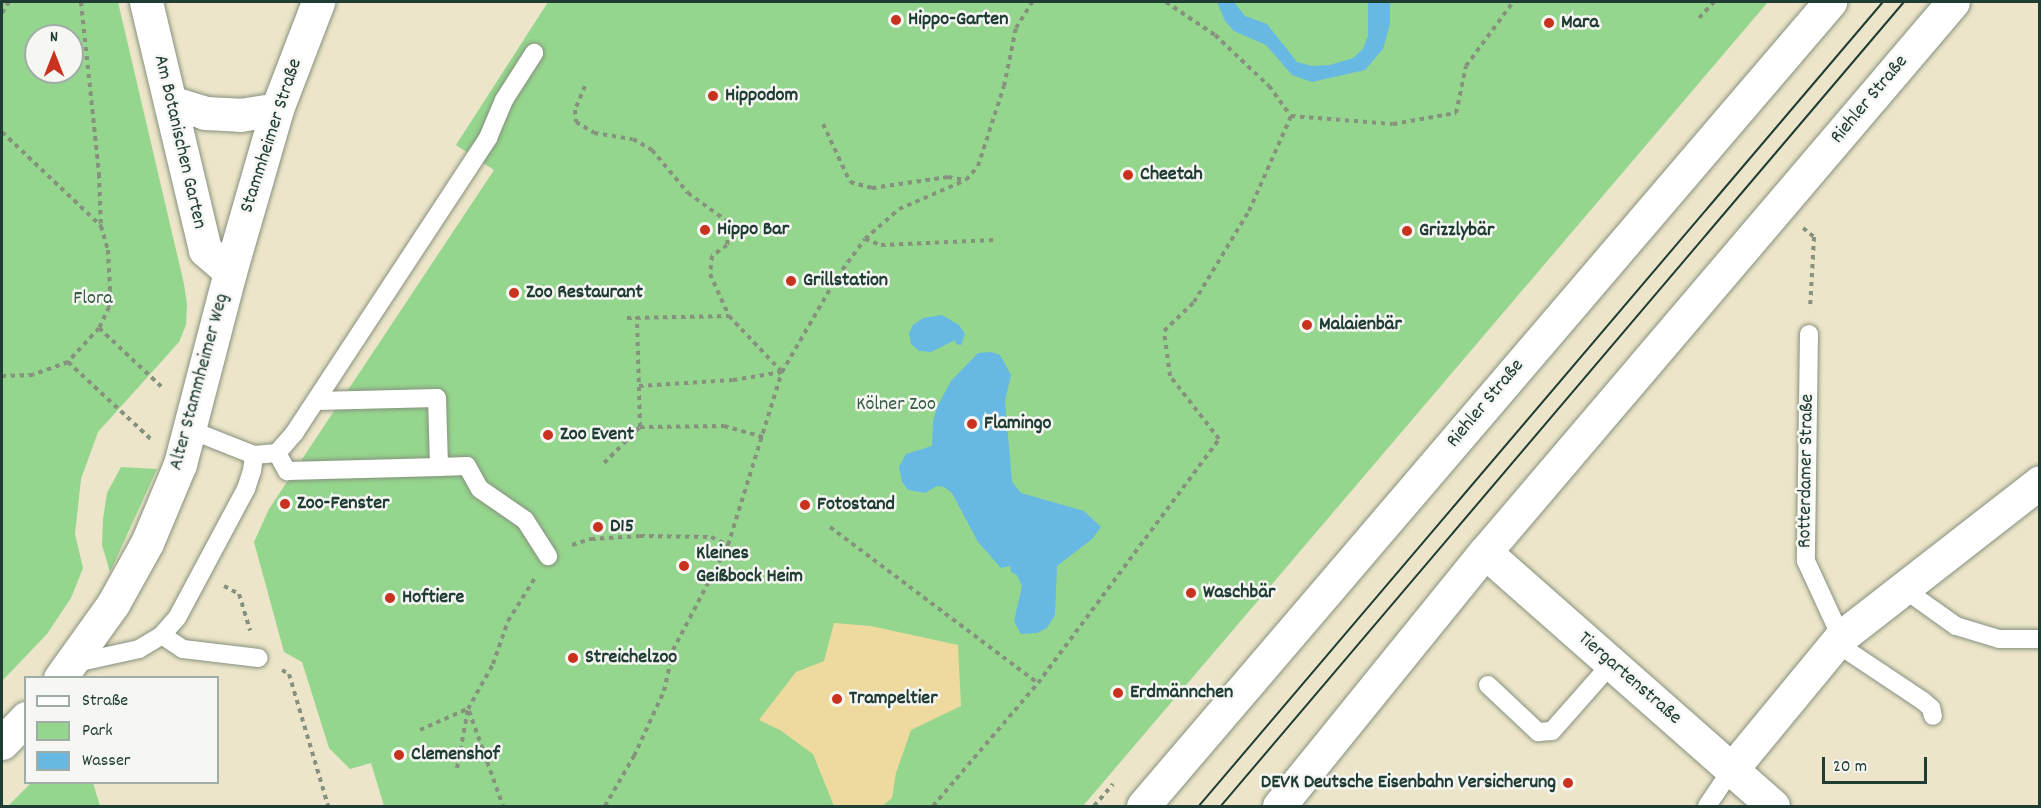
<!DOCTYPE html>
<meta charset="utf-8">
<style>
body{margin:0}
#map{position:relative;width:2041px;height:808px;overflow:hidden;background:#ece5c9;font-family:Dekko,sans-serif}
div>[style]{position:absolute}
.green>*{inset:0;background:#95d68e}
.sand>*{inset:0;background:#eeda9e}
.water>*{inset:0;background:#67b8e3}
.path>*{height:4px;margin-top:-2px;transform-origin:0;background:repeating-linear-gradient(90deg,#86917e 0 4.5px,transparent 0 9px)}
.roads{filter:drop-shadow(0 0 2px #86917e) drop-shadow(0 0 2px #86917e)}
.lane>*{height:18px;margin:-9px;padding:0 9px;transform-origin:9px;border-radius:9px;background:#fff}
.street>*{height:33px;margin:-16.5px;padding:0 16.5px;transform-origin:16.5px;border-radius:16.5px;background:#fff}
.secondary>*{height:33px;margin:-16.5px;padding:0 16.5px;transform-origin:16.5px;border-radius:16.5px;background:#fff}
.tram>*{height:1.5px;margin:-0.75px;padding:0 0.75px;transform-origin:0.75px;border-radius:0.75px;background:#1f3d34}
.dots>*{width:16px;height:16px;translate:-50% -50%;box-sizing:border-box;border:3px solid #f6f6f2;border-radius:50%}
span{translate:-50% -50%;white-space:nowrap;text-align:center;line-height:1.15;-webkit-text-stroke:5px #f6f6f2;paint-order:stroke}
.poi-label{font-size:20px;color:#1f3d34;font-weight:700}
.left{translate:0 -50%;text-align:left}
.right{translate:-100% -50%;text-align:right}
.street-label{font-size:20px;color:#1f3d34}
.park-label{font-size:20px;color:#375c46}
.frame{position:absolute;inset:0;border:3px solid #1f3d34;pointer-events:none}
.legend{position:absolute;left:24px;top:676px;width:195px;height:108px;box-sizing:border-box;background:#f6f6f2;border:2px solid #a0aca6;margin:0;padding:8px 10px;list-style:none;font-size:18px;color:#1f3d34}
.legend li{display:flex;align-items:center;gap:12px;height:30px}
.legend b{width:30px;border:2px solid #a0aca6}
.north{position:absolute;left:24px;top:24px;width:60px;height:60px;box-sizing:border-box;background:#f6f6f2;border:2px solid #a0aca6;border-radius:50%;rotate:0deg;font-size:16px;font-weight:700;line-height:24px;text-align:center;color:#1f3d34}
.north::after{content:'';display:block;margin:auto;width:21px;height:27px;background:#c8321e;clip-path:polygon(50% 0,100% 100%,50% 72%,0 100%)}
.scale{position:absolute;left:1822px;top:757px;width:105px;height:27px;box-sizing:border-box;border:3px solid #1f3d34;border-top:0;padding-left:8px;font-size:18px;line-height:21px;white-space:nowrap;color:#1f3d34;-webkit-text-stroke:4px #f6f6f2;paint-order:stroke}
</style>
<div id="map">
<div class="green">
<i style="clip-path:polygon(evenodd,2px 2px,118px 2px,184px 284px,187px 304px,186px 325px,179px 342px,98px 432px,81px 479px,75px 534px,83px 568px,71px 598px,47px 634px,2px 681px,2px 2px,36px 36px,72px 36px,72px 72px,36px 72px,36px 36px)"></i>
<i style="clip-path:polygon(548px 2px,1768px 2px,1083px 806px,384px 806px,371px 763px,350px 769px,329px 748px,302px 662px,284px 652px,254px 542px,269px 509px,494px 170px,456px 145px)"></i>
<i style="clip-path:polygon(121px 467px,157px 469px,110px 572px,102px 545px,103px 519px,107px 493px)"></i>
<i style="clip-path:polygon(32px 782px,93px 783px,100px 806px,8px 806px)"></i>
</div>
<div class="sand">
<i style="clip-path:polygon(834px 623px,871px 626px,958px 645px,961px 706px,911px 730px,896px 773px,892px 798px,882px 806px,834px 806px,813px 754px,780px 730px,759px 720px,796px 672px,824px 661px)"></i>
</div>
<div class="water">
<i style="clip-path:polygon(1217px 2px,1234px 2px,1245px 16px,1267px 24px,1297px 62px,1312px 66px,1330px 65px,1353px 58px,1363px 49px,1368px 36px,1368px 2px,1390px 2px,1390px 24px,1383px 49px,1365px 70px,1312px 82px,1292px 75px,1266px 45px,1234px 31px,1225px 21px)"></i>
<i style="clip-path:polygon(942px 315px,959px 325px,965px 334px,961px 345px,956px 344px,955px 340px,931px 352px,919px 351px,911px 344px,909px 333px,913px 325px,923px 318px)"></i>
<i style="clip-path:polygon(991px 352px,1000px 355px,1011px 375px,1005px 401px,1012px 482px,1021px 493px,1084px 511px,1101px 527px,1092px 539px,1057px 566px,1055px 615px,1047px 628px,1037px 633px,1021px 634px,1014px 621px,1022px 586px,1017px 575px,1011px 572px,1010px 566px,1001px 568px,978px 542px,952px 493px,944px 487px,937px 486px,925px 493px,908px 490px,902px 482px,899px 467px,906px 454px,932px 446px,933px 422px,937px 407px,951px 381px,978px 353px)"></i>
</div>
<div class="path">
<i style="left:81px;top:2px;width:173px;rotate:84deg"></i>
<i style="left:99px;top:174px;width:51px;rotate:87.8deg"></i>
<i style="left:1166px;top:2px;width:59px;rotate:34deg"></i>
<i style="left:1215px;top:35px;width:74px;rotate:43.4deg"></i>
<i style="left:1269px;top:86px;width:37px;rotate:54deg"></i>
<i style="left:1291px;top:116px;width:102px;rotate:4.5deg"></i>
<i style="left:1393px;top:124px;width:64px;rotate:-9.9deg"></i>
<i style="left:1456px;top:113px;width:48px;rotate:-78deg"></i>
<i style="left:1466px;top:66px;width:79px;rotate:-53.7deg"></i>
<i style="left:2px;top:13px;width:13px;rotate:-58deg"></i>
<i style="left:1699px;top:18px;width:22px;rotate:-47deg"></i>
<i style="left:585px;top:86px;width:26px;rotate:113deg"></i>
<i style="left:575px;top:110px;width:12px;rotate:85deg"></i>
<i style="left:576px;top:122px;width:21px;rotate:31deg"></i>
<i style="left:594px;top:133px;width:39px;rotate:9deg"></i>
<i style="left:633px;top:139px;width:22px;rotate:30deg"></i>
<i style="left:652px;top:150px;width:56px;rotate:50.1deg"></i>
<i style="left:688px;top:193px;width:49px;rotate:35.9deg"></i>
<i style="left:728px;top:222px;width:23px;rotate:92deg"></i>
<i style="left:727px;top:245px;width:19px;rotate:144deg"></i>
<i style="left:712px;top:256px;width:18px;rotate:96deg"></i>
<i style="left:710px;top:274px;width:46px;rotate:65.7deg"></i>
<i style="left:729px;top:316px;width:77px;rotate:46.6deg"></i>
<i style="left:823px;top:124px;width:64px;rotate:65deg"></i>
<i style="left:850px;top:182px;width:23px;rotate:15deg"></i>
<i style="left:872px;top:188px;width:77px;rotate:-8.2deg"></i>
<i style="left:948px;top:177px;width:17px;rotate:10deg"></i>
<i style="left:2px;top:132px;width:137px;rotate:43.5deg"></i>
<i style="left:101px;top:226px;width:25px;rotate:74deg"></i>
<i style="left:108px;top:250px;width:37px;rotate:87deg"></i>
<i style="left:110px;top:287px;width:20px;rotate:93deg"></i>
<i style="left:109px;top:307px;width:23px;rotate:115deg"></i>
<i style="left:99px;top:328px;width:46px;rotate:132.4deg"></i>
<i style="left:68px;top:362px;width:37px;rotate:160deg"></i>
<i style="left:33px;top:375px;width:31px;rotate:178deg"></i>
<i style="left:1803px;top:228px;width:14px;rotate:39deg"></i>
<i style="left:1814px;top:237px;width:72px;rotate:93.2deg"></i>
<i style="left:865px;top:239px;width:17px;rotate:21deg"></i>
<i style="left:881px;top:245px;width:113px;rotate:-2.5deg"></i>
<i style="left:627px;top:318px;width:102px;rotate:-1.1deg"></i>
<i style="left:99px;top:328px;width:89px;rotate:43.2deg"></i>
<i style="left:68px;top:362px;width:113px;rotate:42.9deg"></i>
<i style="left:639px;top:386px;width:94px;rotate:-3.7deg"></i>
<i style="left:733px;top:380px;width:50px;rotate:-9.3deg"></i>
<i style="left:640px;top:427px;width:84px;rotate:-0.7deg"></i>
<i style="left:724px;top:426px;width:41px;rotate:15.8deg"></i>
<i style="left:604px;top:463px;width:51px;rotate:-45deg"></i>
<i style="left:640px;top:427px;width:110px;rotate:-91.6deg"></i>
<i style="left:830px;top:527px;width:260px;rotate:36.9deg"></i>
<i style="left:572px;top:545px;width:20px;rotate:-18deg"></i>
<i style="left:591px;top:539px;width:49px;rotate:-3.5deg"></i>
<i style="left:640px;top:536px;width:71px;rotate:0.8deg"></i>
<i style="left:711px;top:537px;width:19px;rotate:25deg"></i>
<i style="left:224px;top:586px;width:17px;rotate:28deg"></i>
<i style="left:239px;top:594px;width:38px;rotate:73deg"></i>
<i style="left:282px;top:670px;width:8px;rotate:30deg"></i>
<i style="left:289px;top:674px;width:138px;rotate:73.5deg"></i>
<i style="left:469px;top:711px;width:101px;rotate:70.3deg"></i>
<i style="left:420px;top:730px;width:51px;rotate:-24.1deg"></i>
<i style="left:457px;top:768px;width:60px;rotate:-79.4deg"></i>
<i style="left:468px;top:709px;width:51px;rotate:-60.9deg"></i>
<i style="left:493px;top:664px;width:46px;rotate:-70.8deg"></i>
<i style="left:508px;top:621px;width:51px;rotate:-57.9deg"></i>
<i style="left:605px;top:806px;width:58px;rotate:-59.9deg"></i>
<i style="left:634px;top:756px;width:72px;rotate:-65.2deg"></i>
<i style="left:664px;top:691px;width:42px;rotate:-77.6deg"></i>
<i style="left:673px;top:650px;width:119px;rotate:-62.4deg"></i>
<i style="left:728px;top:545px;width:181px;rotate:-72.7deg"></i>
<i style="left:782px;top:372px;width:110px;rotate:-59.9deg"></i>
<i style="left:837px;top:277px;width:47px;rotate:-53.6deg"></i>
<i style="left:865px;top:239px;width:45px;rotate:-41.4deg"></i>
<i style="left:899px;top:209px;width:73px;rotate:-23.4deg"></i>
<i style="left:966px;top:180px;width:18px;rotate:-49deg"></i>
<i style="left:978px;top:166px;width:84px;rotate:-72deg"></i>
<i style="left:1004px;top:86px;width:59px;rotate:-78.3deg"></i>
<i style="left:1016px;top:28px;width:31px;rotate:-58deg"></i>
<i style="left:933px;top:806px;width:162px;rotate:-49.5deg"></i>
<i style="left:1038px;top:683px;width:304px;rotate:-53.4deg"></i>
<i style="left:1219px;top:439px;width:80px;rotate:-127.9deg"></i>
<i style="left:1170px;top:376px;width:45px;rotate:-97.6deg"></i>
<i style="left:1164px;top:331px;width:42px;rotate:-44deg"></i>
<i style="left:1194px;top:302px;width:106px;rotate:-58.9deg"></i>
<i style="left:1249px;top:211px;width:104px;rotate:-66.1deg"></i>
<i style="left:1094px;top:806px;width:29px;rotate:-49deg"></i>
</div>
<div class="roads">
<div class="lane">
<i style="left:1809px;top:334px;width:227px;rotate:90.8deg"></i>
<i style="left:1806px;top:561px;width:84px;rotate:65.3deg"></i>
<i style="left:316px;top:401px;width:121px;rotate:-1.4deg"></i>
<i style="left:437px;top:398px;width:69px;rotate:88.3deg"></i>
<i style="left:439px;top:467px;width:28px;rotate:-2deg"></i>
<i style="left:467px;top:466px;width:26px;rotate:61deg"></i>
<i style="left:480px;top:489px;width:55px;rotate:34.6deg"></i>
<i style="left:525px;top:520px;width:43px;rotate:57.4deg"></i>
<i style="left:191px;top:430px;width:68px;rotate:21.6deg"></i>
<i style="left:254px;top:455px;width:23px;rotate:-5deg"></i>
<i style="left:277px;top:453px;width:28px;rotate:-49deg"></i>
<i style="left:295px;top:432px;width:352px;rotate:-56.7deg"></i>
<i style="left:488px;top:138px;width:41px;rotate:-67.2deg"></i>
<i style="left:504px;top:100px;width:56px;rotate:-57.4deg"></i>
<i style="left:277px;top:453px;width:21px;rotate:61deg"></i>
<i style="left:287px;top:471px;width:152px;rotate:-1.5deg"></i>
<i style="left:1904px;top:589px;width:64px;rotate:35.4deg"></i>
<i style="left:1956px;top:626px;width:45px;rotate:16.8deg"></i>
<i style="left:1999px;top:639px;width:41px"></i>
<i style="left:162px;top:635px;width:25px;rotate:34deg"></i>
<i style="left:183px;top:649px;width:76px;rotate:6.8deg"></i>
<i style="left:1836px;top:643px;width:105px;rotate:33.7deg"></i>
<i style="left:1923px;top:701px;width:11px;rotate:41deg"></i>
<i style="left:1931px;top:708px;width:8px;rotate:76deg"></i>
<i style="left:71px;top:664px;width:70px;rotate:-12.4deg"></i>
<i style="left:139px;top:649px;width:27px;rotate:-31deg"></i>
<i style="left:162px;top:635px;width:23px;rotate:-49deg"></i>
<i style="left:177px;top:618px;width:146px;rotate:-61.9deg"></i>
<i style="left:246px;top:489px;width:19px;rotate:-72deg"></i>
<i style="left:252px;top:471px;width:16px;rotate:-83deg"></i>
<i style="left:1488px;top:685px;width:69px;rotate:43.2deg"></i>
<i style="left:1538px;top:732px;width:14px;rotate:-4deg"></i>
<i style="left:1552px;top:731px;width:91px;rotate:-48.6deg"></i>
<i style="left:1707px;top:806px;width:45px;rotate:-56deg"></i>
</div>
<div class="street">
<i style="left:146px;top:2px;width:255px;rotate:76.6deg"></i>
<i style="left:205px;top:250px;width:33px;rotate:41deg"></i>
<i style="left:170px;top:102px;width:37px;rotate:17deg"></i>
<i style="left:205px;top:113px;width:35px;rotate:3deg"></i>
<i style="left:240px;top:115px;width:37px;rotate:-9deg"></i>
<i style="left:1485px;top:552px;width:384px;rotate:41.4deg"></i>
<i style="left:1732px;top:769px;width:171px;rotate:-50.5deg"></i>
<i style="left:1841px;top:637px;width:252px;rotate:-37.9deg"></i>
</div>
<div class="secondary">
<i style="left:60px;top:678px;width:91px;rotate:-54.4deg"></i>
<i style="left:113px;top:604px;width:70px;rotate:-60.9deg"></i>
<i style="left:147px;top:543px;width:86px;rotate:-67.3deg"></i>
<i style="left:180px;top:464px;width:198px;rotate:-75.4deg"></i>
<i style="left:230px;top:272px;width:170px;rotate:-73.9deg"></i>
<i style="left:277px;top:109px;width:115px;rotate:-69deg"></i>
<i style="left:2px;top:743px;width:35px;rotate:-46deg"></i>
<i style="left:1143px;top:806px;width:1058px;rotate:-49.49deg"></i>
<i style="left:1279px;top:806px;width:327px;rotate:-51deg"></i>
<i style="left:1485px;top:552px;width:722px;rotate:-49.61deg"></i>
</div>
</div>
<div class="tram">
<i style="left:1199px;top:806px;width:1056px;rotate:-49.61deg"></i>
<i style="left:1221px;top:806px;width:1055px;rotate:-49.65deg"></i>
</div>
<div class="dots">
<i style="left:896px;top:20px;background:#c8321e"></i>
<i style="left:1549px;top:23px;background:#c8321e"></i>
<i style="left:713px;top:96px;background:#c8321e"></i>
<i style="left:1128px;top:175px;background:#c8321e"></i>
<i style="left:705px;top:230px;background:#c8321e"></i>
<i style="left:1407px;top:231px;background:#c8321e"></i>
<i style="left:791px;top:281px;background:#c8321e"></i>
<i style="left:514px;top:293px;background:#c8321e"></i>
<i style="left:1307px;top:325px;background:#c8321e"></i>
<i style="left:972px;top:424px;background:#c8321e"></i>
<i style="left:548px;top:435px;background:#c8321e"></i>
<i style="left:285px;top:504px;background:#c8321e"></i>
<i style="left:805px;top:505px;background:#c8321e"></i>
<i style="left:598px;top:527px;background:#c8321e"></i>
<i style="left:684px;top:566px;background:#c8321e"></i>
<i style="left:1191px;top:593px;background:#c8321e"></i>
<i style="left:390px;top:598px;background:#c8321e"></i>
<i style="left:573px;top:658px;background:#c8321e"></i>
<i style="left:1118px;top:693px;background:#c8321e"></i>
<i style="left:837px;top:699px;background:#c8321e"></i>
<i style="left:399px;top:755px;background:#c8321e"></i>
<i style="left:1568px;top:783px;background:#c8321e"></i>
</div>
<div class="poi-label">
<span class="left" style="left:908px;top:20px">Hippo-Garten</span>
<span class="left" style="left:1561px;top:23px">Mara</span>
<span class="left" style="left:725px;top:96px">Hippodom</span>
<span class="left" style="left:1140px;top:175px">Cheetah</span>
<span class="left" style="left:717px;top:230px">Hippo Bar</span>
<span class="left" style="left:1419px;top:231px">Grizzlybär</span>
<span class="left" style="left:803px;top:281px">Grillstation</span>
<span class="left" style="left:526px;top:293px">Zoo Restaurant</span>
<span class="left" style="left:1319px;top:325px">Malaienbär</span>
<span class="left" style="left:984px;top:424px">Flamingo</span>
<span class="left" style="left:560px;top:435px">Zoo Event</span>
<span class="left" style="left:297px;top:504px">Zoo-Fenster</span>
<span class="left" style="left:817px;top:505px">Fotostand</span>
<span class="left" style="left:610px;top:527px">D15</span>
<span class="left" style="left:696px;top:566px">Kleines<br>Geißbock Heim</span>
<span class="left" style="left:1203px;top:593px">Waschbär</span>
<span class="left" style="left:402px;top:598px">Hoftiere</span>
<span class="left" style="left:585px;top:658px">Streichelzoo</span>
<span class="left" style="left:1130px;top:693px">Erdmännchen</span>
<span class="left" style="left:849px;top:699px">Trampeltier</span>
<span class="left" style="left:411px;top:755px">Clemenshof</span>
<span class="right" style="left:1556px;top:783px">DEVK Deutsche Eisenbahn Versicherung</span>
</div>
<div class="street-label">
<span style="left:1870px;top:100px;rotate:-50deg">Riehler Straße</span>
<span style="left:272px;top:136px;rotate:-72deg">Stammheimer Straße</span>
<span style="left:179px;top:142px;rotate:77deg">Am Botanischen Garten</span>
<span style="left:200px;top:382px;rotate:-75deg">Alter Stammheimer Weg</span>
<span style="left:1486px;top:404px;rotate:-50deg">Riehler Straße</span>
<span style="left:1807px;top:471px;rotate:-89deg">Rotterdamer Straße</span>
<span style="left:1629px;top:679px;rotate:41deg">Tiergartenstraße</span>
</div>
<div class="park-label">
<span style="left:93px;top:299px">Flora</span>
<span style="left:896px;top:405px">Kölner Zoo</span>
</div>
<div class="frame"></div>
<ul class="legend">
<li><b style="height:8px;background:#fff"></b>Straße</li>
<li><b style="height:16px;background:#95d68e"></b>Park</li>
<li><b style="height:16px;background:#67b8e3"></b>Wasser</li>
</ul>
<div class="north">N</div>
<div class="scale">20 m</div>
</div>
